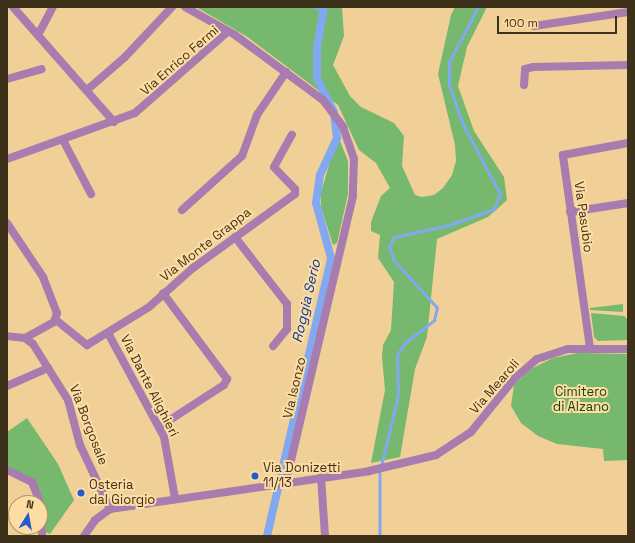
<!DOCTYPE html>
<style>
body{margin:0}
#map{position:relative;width:635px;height:543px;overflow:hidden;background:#f0d097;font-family:"Space Grotesk",sans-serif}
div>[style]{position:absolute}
.green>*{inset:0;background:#76b86d}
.stream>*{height:2.5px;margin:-1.25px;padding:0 1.25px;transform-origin:1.25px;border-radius:1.25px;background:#82a9ef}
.canal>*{height:8px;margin:-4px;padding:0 4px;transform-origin:4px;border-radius:4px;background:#82a9ef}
.minor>*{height:8px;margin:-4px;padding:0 4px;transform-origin:4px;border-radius:4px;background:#a87caf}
.dots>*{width:11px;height:11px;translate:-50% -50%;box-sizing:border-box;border:2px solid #fedda4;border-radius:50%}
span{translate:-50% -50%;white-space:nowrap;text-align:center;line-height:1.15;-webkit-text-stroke:4px #fedda4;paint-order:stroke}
.street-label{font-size:13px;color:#3d3119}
.park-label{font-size:13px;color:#13460d}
.poi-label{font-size:13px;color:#3d3119}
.left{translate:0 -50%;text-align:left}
.water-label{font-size:14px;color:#03399c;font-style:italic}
.frame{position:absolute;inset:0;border:8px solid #3d3119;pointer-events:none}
.north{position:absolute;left:8px;top:495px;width:40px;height:40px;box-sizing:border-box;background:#fedda4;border:1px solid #b1986c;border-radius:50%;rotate:11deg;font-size:11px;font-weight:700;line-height:16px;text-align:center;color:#3d3119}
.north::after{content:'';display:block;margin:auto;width:14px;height:18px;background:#245dca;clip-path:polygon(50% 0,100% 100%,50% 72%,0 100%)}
.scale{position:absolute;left:497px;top:16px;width:120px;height:18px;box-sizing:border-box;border:2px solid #3d3119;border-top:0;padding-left:5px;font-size:12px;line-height:14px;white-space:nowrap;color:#3d3119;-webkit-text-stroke:3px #fedda4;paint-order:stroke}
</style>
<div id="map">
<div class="green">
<i style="clip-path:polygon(196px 7px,342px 7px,344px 36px,333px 65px,350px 96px,361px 107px,394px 123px,404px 136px,402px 166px,415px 195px,422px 197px,434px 195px,443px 188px,452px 175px,456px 161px,455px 145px,438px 74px,451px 15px,455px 7px,487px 7px,467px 47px,458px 86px,474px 131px,504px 177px,507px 200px,488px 217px,437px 239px,427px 337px,415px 369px,400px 457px,371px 463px,385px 390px,382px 357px,383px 345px,391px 330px,394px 282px,378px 258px,380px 235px,371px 231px,371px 222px,381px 196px,390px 188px,376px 163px,359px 150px,338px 105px,246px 36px)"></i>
<i style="clip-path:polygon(340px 141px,348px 161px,348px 194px,337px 243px,333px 245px,321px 207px,321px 192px,332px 155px)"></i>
<i style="clip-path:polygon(623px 304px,623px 312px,590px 310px,590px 308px)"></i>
<i style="clip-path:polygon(591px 313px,624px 316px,628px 320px,628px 340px,598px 341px,594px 337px)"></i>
<i style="clip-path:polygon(578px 353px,628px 354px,628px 460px,604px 461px,603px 449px,557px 444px,538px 436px,521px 423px,511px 406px,514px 385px,531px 369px,553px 358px)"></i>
<i style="clip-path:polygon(27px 418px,58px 464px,74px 500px,50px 534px,45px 532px,35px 483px,7px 467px,7px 432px)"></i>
</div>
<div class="stream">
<i style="left:315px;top:7px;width:9px;rotate:21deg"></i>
<i style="left:381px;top:466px;width:73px;rotate:-76.5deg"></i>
<i style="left:398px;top:395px;width:40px;rotate:-91.4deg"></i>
<i style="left:397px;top:355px;width:14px;rotate:-56deg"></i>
<i style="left:405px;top:343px;width:37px;rotate:-38deg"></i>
<i style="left:434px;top:320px;width:12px;rotate:-76deg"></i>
<i style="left:437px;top:308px;width:64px;rotate:-132.5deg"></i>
<i style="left:394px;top:261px;width:15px;rotate:-110deg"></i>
<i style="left:389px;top:247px;width:11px;rotate:-63deg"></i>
<i style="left:394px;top:237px;width:56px;rotate:-12.3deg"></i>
<i style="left:449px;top:225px;width:48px;rotate:-19.6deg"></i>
<i style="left:494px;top:209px;width:16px;rotate:-68deg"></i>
<i style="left:500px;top:194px;width:78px;rotate:-118.2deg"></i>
<i style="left:463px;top:125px;width:41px;rotate:-109.7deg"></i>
<i style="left:449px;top:86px;width:24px;rotate:-90deg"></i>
<i style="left:449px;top:62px;width:62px;rotate:-62.2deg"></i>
<i style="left:380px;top:471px;width:65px;rotate:90deg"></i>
</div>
<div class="canal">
<i style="left:267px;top:536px;width:285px;rotate:-77deg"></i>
<i style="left:331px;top:258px;width:57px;rotate:-105.3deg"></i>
<i style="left:316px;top:203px;width:28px;rotate:-82deg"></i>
<i style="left:320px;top:175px;width:41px;rotate:-65.3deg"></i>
<i style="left:337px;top:138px;width:26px;rotate:-97deg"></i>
<i style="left:334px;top:112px;width:37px;rotate:-117deg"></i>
<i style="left:317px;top:79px;width:32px;rotate:-90deg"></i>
<i style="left:317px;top:47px;width:41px;rotate:-80.1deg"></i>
</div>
<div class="minor">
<i style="left:13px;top:7px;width:153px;rotate:48.7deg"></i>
<i style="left:185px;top:7px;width:57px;rotate:29.2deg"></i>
<i style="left:235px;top:35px;width:109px;rotate:36.5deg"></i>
<i style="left:323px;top:100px;width:34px;rotate:53deg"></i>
<i style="left:343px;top:127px;width:34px;rotate:71deg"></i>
<i style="left:354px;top:159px;width:37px;rotate:92deg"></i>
<i style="left:353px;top:196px;width:294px;rotate:103.2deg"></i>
<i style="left:534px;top:26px;width:95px;rotate:-8.5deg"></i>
<i style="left:38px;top:35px;width:32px;rotate:-62deg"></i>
<i style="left:7px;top:79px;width:36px;rotate:-16deg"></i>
<i style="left:524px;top:85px;width:16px;rotate:-86deg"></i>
<i style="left:525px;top:69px;width:8px;rotate:-14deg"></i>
<i style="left:533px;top:67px;width:95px;rotate:-1.2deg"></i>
<i style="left:87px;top:90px;width:50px;rotate:-41deg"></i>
<i style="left:125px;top:57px;width:69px;rotate:-46.8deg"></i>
<i style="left:63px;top:140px;width:61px;rotate:62.6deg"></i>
<i style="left:7px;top:159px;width:136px;rotate:-19.8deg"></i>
<i style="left:135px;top:113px;width:121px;rotate:-41.3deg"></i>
<i style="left:182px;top:210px;width:81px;rotate:-42deg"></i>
<i style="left:242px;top:156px;width:44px;rotate:-69.9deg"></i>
<i style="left:257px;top:115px;width:52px;rotate:-56deg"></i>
<i style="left:570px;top:212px;width:59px;rotate:-8.8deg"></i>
<i style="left:7px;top:223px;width:65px;rotate:56.3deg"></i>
<i style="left:43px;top:277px;width:39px;rotate:69deg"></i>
<i style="left:57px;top:313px;width:9px;rotate:108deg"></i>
<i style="left:54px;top:322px;width:33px;rotate:151deg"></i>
<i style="left:25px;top:338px;width:18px;rotate:-174deg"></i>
<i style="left:235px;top:237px;width:85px;rotate:52.2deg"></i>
<i style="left:287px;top:304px;width:25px;rotate:90deg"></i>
<i style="left:287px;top:329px;width:22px;rotate:129deg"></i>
<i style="left:56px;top:320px;width:40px;rotate:39deg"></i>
<i style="left:87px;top:345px;width:73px;rotate:-31.5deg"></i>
<i style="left:149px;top:307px;width:59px;rotate:-41.6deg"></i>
<i style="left:193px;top:268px;width:126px;rotate:-36deg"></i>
<i style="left:295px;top:194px;width:5px;rotate:-90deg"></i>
<i style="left:295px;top:189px;width:30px;rotate:-134deg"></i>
<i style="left:274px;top:167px;width:37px;rotate:-61deg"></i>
<i style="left:108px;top:333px;width:118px;rotate:61.7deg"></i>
<i style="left:164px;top:437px;width:62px;rotate:79.8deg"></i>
<i style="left:25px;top:338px;width:10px;rotate:37deg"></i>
<i style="left:33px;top:344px;width:66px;rotate:58deg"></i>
<i style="left:68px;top:400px;width:47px;rotate:75.1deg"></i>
<i style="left:80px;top:445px;width:71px;rotate:64.9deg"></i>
<i style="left:590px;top:348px;width:195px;rotate:-98deg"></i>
<i style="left:563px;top:155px;width:66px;rotate:-10.5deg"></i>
<i style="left:7px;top:386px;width:45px;rotate:-23.7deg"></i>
<i style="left:159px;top:427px;width:77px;rotate:-32.9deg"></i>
<i style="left:224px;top:385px;width:7px;rotate:-63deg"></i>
<i style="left:227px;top:379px;width:107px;rotate:-126.7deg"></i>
<i style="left:7px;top:470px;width:28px;rotate:26deg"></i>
<i style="left:32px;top:482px;width:22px;rotate:69deg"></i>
<i style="left:321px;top:477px;width:59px;rotate:86.1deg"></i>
<i style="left:40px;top:505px;width:31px;rotate:86deg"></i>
<i style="left:84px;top:536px;width:19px;rotate:-55deg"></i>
<i style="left:95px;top:520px;width:19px;rotate:-36deg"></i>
<i style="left:110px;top:509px;width:262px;rotate:-8.3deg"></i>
<i style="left:369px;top:471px;width:69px;rotate:-13.4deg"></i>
<i style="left:436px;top:455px;width:42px;rotate:-33.3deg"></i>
<i style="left:471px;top:432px;width:68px;rotate:-50.9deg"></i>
<i style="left:514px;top:379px;width:30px;rotate:-41deg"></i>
<i style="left:537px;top:359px;width:33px;rotate:-18deg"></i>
<i style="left:568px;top:349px;width:60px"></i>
</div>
<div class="dots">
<i style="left:255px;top:476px;background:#245dca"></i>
<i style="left:81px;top:493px;background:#245dca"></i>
</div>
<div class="street-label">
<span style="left:180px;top:61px;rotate:-41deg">Via Enrico Fermi</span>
<span style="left:583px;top:217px;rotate:82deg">Via Pasubio</span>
<span style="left:206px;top:245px;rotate:-38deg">Via Monte Grappa</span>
<span style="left:149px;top:386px;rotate:63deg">Via Dante Alighieri</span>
<span style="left:495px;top:387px;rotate:-49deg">Via Mearoli</span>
<span style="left:295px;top:388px;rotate:-77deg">Via Isonzo</span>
<span style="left:88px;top:425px;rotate:69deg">Via Borgosale</span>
</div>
<div class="park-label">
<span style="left:581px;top:400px">Cimitero<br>di Alzano</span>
</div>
<div class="poi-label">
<span class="left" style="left:263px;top:476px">Via Donizetti<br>11/13</span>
<span class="left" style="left:89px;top:493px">Osteria<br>dal Giorgio</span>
</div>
<div class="water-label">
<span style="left:306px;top:301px;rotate:-77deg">Roggia Serio</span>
</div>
<div class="frame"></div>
<div class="north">N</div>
<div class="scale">100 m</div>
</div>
